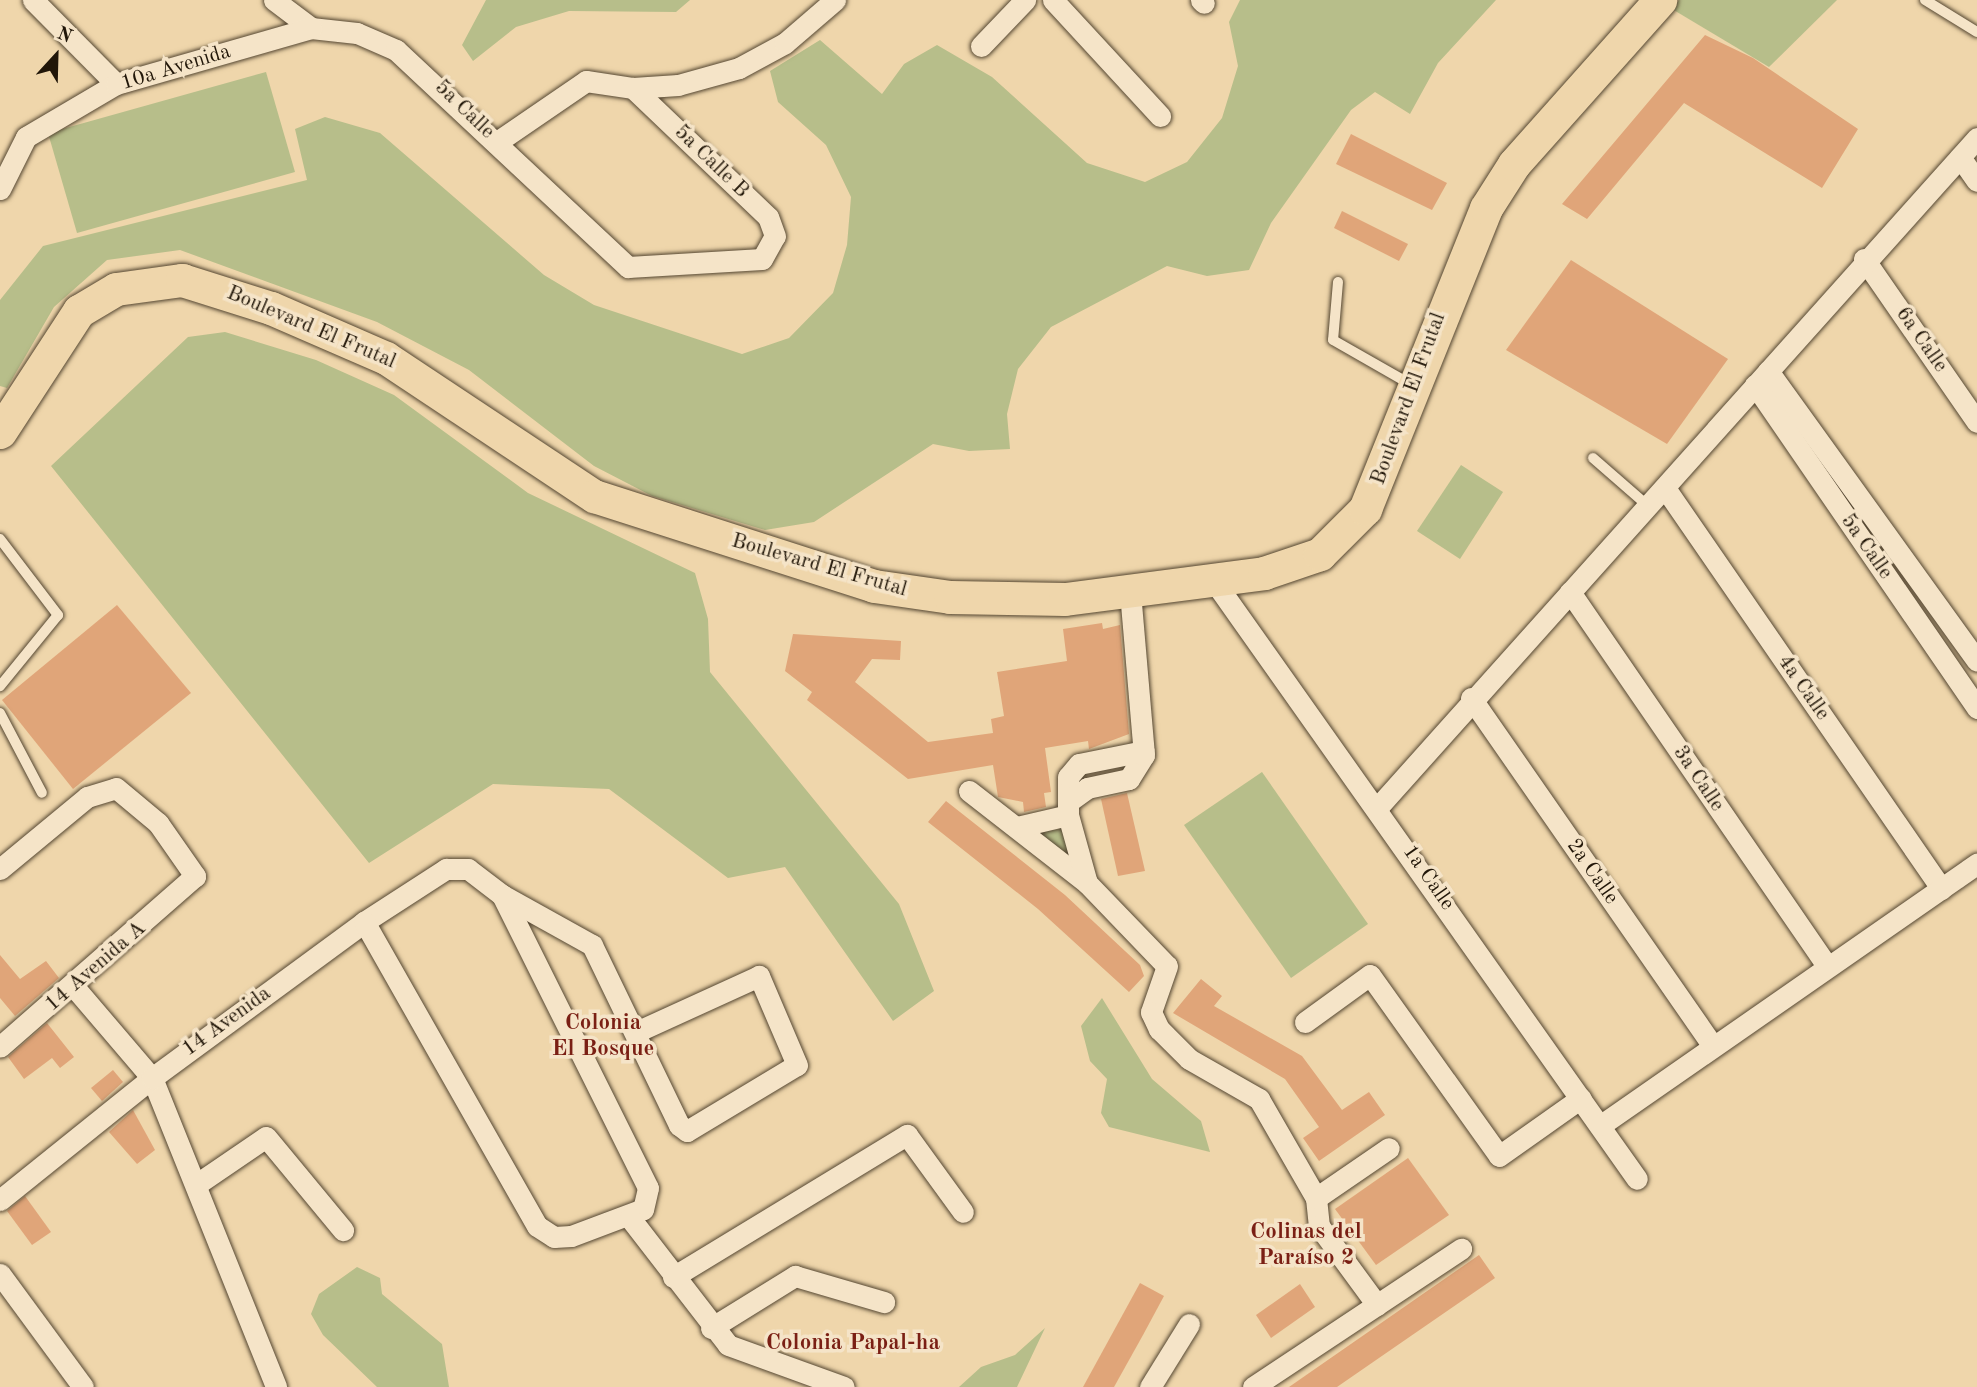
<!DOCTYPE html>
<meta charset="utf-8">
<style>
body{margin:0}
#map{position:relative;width:1977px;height:1387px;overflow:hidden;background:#efd6ab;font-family:"Old Standard TT",serif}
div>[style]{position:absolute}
.green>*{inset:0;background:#b7be8a}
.building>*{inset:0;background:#e0a579}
.roads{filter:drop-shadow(0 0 2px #544631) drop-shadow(0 0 2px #544631)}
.lane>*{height:10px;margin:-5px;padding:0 5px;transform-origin:5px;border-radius:5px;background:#f5e4c8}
.street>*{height:21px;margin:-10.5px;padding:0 10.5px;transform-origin:10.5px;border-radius:10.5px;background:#f5e4c8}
.primary>*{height:33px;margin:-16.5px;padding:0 16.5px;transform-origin:16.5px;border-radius:16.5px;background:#efd6ab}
span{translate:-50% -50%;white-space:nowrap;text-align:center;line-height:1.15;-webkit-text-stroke:7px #f5e4c8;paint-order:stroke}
.street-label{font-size:21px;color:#211608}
.neighbourhood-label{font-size:23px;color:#7a1f14;font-weight:700}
.north{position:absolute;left:21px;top:21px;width:70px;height:70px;-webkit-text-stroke:5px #f5e4c8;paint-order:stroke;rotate:22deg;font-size:19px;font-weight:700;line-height:28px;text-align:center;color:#211608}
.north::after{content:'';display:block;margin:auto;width:24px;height:32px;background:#211608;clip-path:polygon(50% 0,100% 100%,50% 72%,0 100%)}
</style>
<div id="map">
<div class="green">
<i style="clip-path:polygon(486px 0,690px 0,676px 12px,569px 11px,516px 27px,473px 61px,462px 45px)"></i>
<i style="clip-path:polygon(1240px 0,1496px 0,1438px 63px,1410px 114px,1375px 92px,1351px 110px,1271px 223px,1249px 270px,1207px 276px,1167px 266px,1051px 327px,1018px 369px,1007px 414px,1010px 449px,969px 451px,933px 444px,814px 522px,765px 530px,652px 496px,594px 466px,469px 370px,377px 322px,180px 250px,107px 260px,54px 307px,7px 388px,0 386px,0 300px,43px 246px,307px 180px,295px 129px,325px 117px,380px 133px,544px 275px,594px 305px,742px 354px,789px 338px,833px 293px,847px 245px,851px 197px,826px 145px,778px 102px,770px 71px,820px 40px,882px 94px,904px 64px,937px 45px,992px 77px,1087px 163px,1145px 182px,1187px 162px,1222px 118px,1238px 66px,1229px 22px)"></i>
<i style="clip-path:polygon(1679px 0,1837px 0,1769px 67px,1672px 9px)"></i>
<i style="clip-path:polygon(266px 72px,295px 172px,77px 233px,48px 133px)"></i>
<i style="clip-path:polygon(225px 332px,316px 360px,394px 395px,528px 493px,695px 573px,708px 619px,710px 672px,899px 904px,934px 991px,893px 1021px,785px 867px,728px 878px,609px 789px,493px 784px,369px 863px,51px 466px,188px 337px)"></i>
<i style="clip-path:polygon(1461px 465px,1503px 492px,1460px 559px,1417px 531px)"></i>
<i style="clip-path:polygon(1262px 772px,1368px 924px,1291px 978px,1184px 825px)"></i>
<i style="clip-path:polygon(1062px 829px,1070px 860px,1038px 832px)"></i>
<i style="clip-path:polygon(1102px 998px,1152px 1079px,1201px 1121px,1210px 1152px,1109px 1127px,1101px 1113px,1107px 1079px,1090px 1061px,1081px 1026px)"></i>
<i style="clip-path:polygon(357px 1267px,380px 1278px,382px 1294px,442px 1344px,449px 1387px,377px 1387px,323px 1335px,311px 1314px,319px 1294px)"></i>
<i style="clip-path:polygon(1045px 1328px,1017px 1387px,959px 1387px,981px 1367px,1015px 1355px)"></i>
</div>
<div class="building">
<i style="clip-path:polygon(1705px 35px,1753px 58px,1858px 129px,1822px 188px,1684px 103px,1587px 219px,1562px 204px)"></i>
<i style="clip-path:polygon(1351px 134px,1447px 183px,1432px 210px,1336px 164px)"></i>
<i style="clip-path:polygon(1342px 211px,1408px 244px,1399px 261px,1334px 228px)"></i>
<i style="clip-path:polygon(1571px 260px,1728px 359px,1667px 444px,1506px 350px)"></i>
<i style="clip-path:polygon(117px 605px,191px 693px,73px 789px,2px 700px)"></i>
<i style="clip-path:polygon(1102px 623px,1103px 629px,1120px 625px,1129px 734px,1089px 749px,1088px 741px,1045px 748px,1051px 792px,1044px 793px,1046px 807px,1024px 812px,1023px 802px,998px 797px,993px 765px,908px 779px,807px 700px,812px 692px,785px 671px,793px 634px,901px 641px,900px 660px,872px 659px,855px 682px,928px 742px,993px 733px,991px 719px,1004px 716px,997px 672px,1067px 661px,1063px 629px)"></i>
<i style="clip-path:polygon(1127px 793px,1145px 871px,1118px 876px,1101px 799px)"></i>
<i style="clip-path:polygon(946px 801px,1065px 895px,1140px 965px,1144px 976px,1129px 992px,1038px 909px,928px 822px)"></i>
<i style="clip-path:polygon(0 955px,20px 979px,46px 961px,59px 978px,15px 1016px,0 998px)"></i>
<i style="clip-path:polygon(1201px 979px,1222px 996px,1214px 1006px,1302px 1056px,1342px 1110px,1369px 1092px,1385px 1115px,1319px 1161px,1303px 1138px,1319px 1127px,1285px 1079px,1173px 1013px)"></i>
<i style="clip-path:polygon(47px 1023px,74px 1057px,60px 1068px,52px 1058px,24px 1079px,8px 1057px)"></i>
<i style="clip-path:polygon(113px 1070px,123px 1082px,102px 1101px,91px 1088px)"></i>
<i style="clip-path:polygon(133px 1110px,155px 1150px,137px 1164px,109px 1132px)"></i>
<i style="clip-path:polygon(1408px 1158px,1449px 1215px,1376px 1265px,1335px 1209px)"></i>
<i style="clip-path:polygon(25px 1196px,51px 1232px,32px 1245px,7px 1211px)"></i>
<i style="clip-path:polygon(1479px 1255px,1495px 1278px,1392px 1349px,1337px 1387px,1289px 1387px)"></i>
<i style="clip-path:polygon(1140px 1283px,1164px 1296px,1143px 1335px,1114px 1387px,1083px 1387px)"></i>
<i style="clip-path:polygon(1300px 1284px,1315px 1307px,1271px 1338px,1256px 1315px)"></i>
</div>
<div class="roads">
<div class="lane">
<i style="left:1925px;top:0;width:61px;rotate:31.6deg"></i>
<i style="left:1338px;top:282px;width:58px;rotate:94.9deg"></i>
<i style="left:1333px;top:340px;width:89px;rotate:29.7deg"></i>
<i style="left:1593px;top:458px;width:73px;rotate:41.1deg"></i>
<i style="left:0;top:539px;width:96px;rotate:52.7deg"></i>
<i style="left:58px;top:615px;width:92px;rotate:129.2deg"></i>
<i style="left:0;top:713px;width:90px;rotate:62.3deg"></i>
</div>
<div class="street">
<i style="left:33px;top:0;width:118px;rotate:45.3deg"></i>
<i style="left:274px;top:0;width:46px;rotate:37.1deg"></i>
<i style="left:311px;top:28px;width:46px;rotate:6.2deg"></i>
<i style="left:357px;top:33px;width:43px;rotate:23.6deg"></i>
<i style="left:396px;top:50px;width:318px;rotate:43.1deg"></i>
<i style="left:628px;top:267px;width:134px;rotate:-3.4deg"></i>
<i style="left:762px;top:259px;width:26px;rotate:-61deg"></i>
<i style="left:775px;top:236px;width:20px;rotate:-110deg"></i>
<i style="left:768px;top:217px;width:187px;rotate:-136.3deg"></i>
<i style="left:1053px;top:0;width:158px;rotate:47.3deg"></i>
<i style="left:1201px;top:0;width:4px;rotate:45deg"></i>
<i style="left:981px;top:46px;width:64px;rotate:-46.3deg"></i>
<i style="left:497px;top:142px;width:108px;rotate:-34.4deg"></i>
<i style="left:586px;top:81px;width:48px;rotate:8.5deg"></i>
<i style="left:633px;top:88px;width:45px;rotate:-3.8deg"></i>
<i style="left:678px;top:85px;width:63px;rotate:-15.6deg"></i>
<i style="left:739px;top:68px;width:52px;rotate:-28.5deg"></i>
<i style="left:785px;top:43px;width:66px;rotate:-40.7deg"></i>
<i style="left:1960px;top:157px;width:29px;rotate:55deg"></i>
<i style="left:0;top:189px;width:58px;rotate:-63.4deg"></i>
<i style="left:26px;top:137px;width:104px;rotate:-30.5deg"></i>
<i style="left:116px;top:84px;width:203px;rotate:-16deg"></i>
<i style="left:1864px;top:259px;width:198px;rotate:55.3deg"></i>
<i style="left:1768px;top:371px;width:357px;rotate:54.2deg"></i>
<i style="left:1755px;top:385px;width:392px;rotate:55.5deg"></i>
<i style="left:1665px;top:488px;width:487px;rotate:55.4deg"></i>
<i style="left:1214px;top:581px;width:732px;rotate:54.73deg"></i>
<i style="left:1570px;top:592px;width:454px;rotate:55.5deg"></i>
<i style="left:1471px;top:698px;width:424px;rotate:55.2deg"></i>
<i style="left:969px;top:791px;width:150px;rotate:37.9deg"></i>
<i style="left:1087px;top:883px;width:115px;rotate:46.1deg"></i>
<i style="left:1167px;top:966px;width:49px;rotate:109.2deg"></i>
<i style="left:1151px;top:1012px;width:19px;rotate:65deg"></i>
<i style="left:1159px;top:1029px;width:42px;rotate:45deg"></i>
<i style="left:1189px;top:1059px;width:81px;rotate:29.7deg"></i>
<i style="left:1259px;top:1099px;width:114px;rotate:60.1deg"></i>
<i style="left:1316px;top:1198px;width:28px;rotate:84deg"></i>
<i style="left:1319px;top:1226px;width:98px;rotate:53.7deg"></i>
<i style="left:1068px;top:802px;width:24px;rotate:-36deg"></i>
<i style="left:1087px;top:788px;width:43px;rotate:-12.1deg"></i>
<i style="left:1129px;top:779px;width:28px;rotate:-58deg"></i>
<i style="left:1144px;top:755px;width:163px;rotate:-94.9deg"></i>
<i style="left:1378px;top:807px;width:898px;rotate:-48.16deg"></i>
<i style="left:1017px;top:827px;width:52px;rotate:-13.2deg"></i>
<i style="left:0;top:869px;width:113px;rotate:-39.6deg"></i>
<i style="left:87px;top:797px;width:30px;rotate:-17deg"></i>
<i style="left:116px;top:788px;width:55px;rotate:39.8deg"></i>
<i style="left:158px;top:823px;width:65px;rotate:55.1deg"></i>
<i style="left:195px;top:876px;width:259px;rotate:138.8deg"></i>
<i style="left:1087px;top:883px;width:71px;rotate:-105.6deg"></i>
<i style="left:1068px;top:815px;width:38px;rotate:-90deg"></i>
<i style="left:1068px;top:777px;width:17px;rotate:-50deg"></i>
<i style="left:1079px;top:764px;width:66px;rotate:-11.3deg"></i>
<i style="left:502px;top:895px;width:103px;rotate:29.1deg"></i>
<i style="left:592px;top:945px;width:200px;rotate:64.2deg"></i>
<i style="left:679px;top:1125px;width:10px;rotate:37deg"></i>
<i style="left:687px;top:1131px;width:128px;rotate:-31deg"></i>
<i style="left:797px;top:1065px;width:97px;rotate:-113.1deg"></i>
<i style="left:759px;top:976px;width:135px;rotate:155.5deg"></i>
<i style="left:75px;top:988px;width:118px;rotate:49.5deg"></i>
<i style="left:152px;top:1078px;width:333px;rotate:68.1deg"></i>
<i style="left:1305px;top:1022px;width:80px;rotate:-35.9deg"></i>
<i style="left:1370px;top:975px;width:222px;rotate:54.5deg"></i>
<i style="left:1499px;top:1156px;width:100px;rotate:-35.3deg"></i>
<i style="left:1601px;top:1125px;width:458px;rotate:-34.8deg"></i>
<i style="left:197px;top:1184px;width:83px;rotate:-34.3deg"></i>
<i style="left:266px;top:1137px;width:121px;rotate:50.4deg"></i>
<i style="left:1316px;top:1198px;width:88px;rotate:-34.4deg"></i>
<i style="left:0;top:1200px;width:195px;rotate:-38.8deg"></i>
<i style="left:152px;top:1078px;width:263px;rotate:-36.3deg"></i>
<i style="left:364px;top:922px;width:98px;rotate:-32.9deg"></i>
<i style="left:446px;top:869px;width:22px"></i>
<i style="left:468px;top:869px;width:43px;rotate:37.4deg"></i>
<i style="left:502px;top:895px;width:327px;rotate:63.5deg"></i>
<i style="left:648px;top:1188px;width:22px;rotate:103deg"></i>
<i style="left:643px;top:1209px;width:77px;rotate:159.4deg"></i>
<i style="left:571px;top:1236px;width:17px;rotate:177deg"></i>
<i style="left:554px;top:1237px;width:20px;rotate:-147deg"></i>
<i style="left:537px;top:1226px;width:350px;rotate:-119.6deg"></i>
<i style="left:630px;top:1218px;width:160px;rotate:52.3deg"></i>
<i style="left:728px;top:1345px;width:123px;rotate:19.9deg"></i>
<i style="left:0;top:1274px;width:140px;rotate:53.7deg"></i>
<i style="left:673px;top:1277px;width:274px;rotate:-31.3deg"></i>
<i style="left:907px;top:1135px;width:95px;rotate:54deg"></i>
<i style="left:711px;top:1328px;width:99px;rotate:-31.8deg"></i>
<i style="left:795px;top:1276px;width:93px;rotate:16.3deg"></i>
<i style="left:1150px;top:1387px;width:74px;rotate:-58.2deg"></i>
<i style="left:1253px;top:1387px;width:250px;rotate:-33.6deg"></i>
</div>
<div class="primary">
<i style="left:0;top:432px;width:145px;rotate:-56.9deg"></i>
<i style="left:79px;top:311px;width:43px;rotate:-30.7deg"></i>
<i style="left:116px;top:289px;width:67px;rotate:-7.8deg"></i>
<i style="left:182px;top:280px;width:93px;rotate:17.5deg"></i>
<i style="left:271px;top:308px;width:125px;rotate:23.5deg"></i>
<i style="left:386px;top:358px;width:250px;rotate:33.6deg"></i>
<i style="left:594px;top:496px;width:294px;rotate:17.8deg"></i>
<i style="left:874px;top:586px;width:77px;rotate:8.2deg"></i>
<i style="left:950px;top:597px;width:115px;rotate:1deg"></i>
<i style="left:1065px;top:599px;width:201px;rotate:-7.4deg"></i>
<i style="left:1264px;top:573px;width:59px;rotate:-18.7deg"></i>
<i style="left:1320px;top:554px;width:64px;rotate:-45deg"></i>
<i style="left:1365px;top:509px;width:324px;rotate:-68.1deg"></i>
<i style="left:1486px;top:208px;width:52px;rotate:-57.5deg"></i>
<i style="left:1514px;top:164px;width:220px;rotate:-48.3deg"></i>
</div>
</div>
<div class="street-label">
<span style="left:176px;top:68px;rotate:-17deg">10a Avenida</span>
<span style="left:464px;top:110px;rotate:44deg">5a Calle</span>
<span style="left:711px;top:162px;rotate:44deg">5a Calle B</span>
<span style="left:311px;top:328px;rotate:23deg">Boulevard El Frutal</span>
<span style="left:1921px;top:340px;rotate:55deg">6a Calle</span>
<span style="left:1409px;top:399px;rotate:-70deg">Boulevard El Frutal</span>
<span style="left:1866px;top:547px;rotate:55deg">5a Calle</span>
<span style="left:819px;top:566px;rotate:16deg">Boulevard El Frutal</span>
<span style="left:1803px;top:688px;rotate:55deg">4a Calle</span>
<span style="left:1698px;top:779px;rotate:56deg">3a Calle</span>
<span style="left:1592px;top:872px;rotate:55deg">2a Calle</span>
<span style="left:1428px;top:878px;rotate:55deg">1a Calle</span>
<span style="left:96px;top:967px;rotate:-41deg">14 Avenida A</span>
<span style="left:227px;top:1022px;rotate:-36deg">14 Avenida</span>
</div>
<div class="neighbourhood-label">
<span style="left:603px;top:1036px">Colonia<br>El Bosque</span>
<span style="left:1306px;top:1245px">Colinas del<br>Paraíso 2</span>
<span style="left:853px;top:1343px">Colonia Papal-ha</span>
</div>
<div class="north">N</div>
</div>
